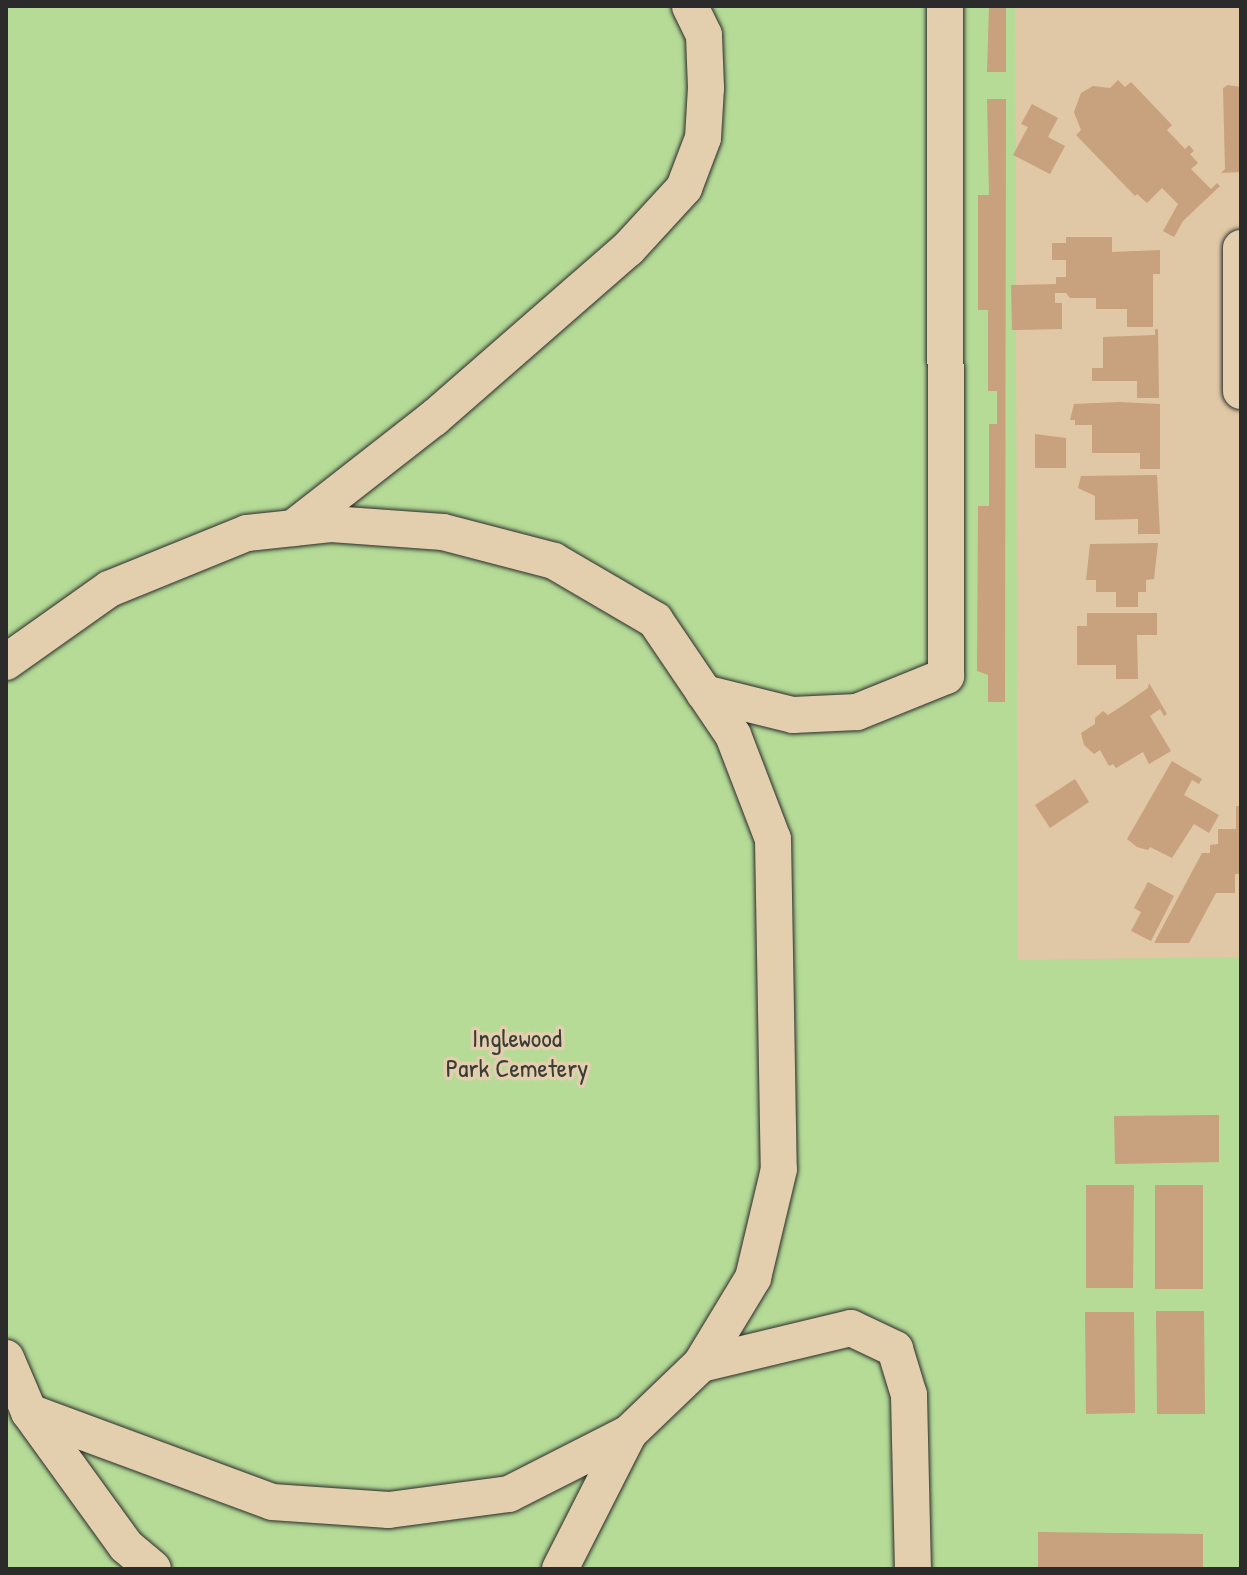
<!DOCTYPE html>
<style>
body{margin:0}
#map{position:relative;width:1247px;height:1575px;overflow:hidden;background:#e0c7a5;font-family:"Patrick Hand",sans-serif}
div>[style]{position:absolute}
.green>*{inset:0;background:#b5db97}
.building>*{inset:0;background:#c8a17e}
.roads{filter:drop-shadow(0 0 2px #2b2b2b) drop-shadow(0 0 2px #2b2b2b)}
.minor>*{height:36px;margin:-18px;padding:0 18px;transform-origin:18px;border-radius:18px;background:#e3cead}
span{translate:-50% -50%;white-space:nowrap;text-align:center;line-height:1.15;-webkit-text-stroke:7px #e3cead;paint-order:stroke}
.park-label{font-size:26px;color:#393d36}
.frame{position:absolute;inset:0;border:8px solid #2b2b2b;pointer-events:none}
</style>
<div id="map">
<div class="green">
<i style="clip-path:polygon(6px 6px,1015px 6px,1018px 960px,1241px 957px,1241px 1569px,6px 1569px)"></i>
</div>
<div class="building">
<i style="clip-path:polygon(989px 6px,1006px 6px,1006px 72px,987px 72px)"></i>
<i style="clip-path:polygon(1118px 80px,1125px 87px,1131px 82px,1172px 125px,1167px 130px,1185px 149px,1189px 145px,1194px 151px,1190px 154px,1198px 163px,1191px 169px,1211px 189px,1217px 183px,1220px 186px,1183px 221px,1174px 237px,1163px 231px,1178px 204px,1162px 188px,1147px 203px,1137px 194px,1135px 196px,1076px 135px,1081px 130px,1074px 112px,1081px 93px,1093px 86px,1110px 88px)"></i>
<i style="clip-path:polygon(1228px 85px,1241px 87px,1241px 172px,1221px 173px,1225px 169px,1223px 88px)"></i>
<i style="clip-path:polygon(987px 99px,1006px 99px,1005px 702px,988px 702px,988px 675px,977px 671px,978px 506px,989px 506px,989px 424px,997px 424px,997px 391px,988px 391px,988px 310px,978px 310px,978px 195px,989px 195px)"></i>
<i style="clip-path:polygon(1032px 104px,1058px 118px,1048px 137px,1065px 146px,1050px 174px,1013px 155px,1028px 127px,1021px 124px)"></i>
<i style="clip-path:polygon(1066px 237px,1112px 237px,1112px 252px,1160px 250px,1160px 274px,1153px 274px,1153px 327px,1127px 327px,1127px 309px,1096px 309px,1096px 298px,1070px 298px,1066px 293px,1055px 293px,1055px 303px,1062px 303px,1062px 329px,1012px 330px,1011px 285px,1056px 284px,1056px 277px,1066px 277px,1066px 260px,1052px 260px,1052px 243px,1066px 243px)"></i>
<i style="clip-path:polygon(1155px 329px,1158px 329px,1159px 398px,1137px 398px,1137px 381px,1092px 381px,1092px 368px,1103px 368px,1103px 337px,1155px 335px)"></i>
<i style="clip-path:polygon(1119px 402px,1160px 404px,1160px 469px,1140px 469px,1140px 453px,1092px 453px,1092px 425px,1075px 425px,1075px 420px,1070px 420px,1074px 404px)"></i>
<i style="clip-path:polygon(1035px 434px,1066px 438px,1066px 468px,1035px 468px)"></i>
<i style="clip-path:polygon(1157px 475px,1160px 534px,1138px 534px,1138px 519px,1095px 520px,1095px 496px,1078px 488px,1081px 476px)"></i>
<i style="clip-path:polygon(1158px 543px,1154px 579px,1146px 580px,1146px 592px,1138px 592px,1138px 607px,1116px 607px,1116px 592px,1096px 592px,1096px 580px,1086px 580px,1090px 544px)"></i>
<i style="clip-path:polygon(1087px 613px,1157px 613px,1157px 635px,1137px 635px,1138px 679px,1116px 679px,1116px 665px,1077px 665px,1077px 626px,1087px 626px)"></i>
<i style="clip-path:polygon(1149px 683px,1167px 714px,1164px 716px,1160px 709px,1150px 716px,1171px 751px,1149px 764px,1143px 752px,1116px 768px,1113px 764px,1109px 766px,1100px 750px,1094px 754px,1084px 745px,1081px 733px,1095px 724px,1095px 718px,1103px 711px,1108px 715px,1125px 704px,1148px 688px)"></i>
<i style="clip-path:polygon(1172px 761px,1202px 779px,1199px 784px,1192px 780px,1184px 795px,1219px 815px,1209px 833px,1194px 824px,1172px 858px,1150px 847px,1148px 850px,1137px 847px,1127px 839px)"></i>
<i style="clip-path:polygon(1075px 779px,1089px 802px,1050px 828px,1035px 805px)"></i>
<i style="clip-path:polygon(1236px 806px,1241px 806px,1241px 874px,1235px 874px,1235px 893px,1216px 893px,1189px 943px,1154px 943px,1202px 853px,1210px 853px,1210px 845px,1218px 844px,1218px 829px,1236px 829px)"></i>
<i style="clip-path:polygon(1148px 882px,1174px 896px,1151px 941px,1131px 931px,1141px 912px,1134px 908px)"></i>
<i style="clip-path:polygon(1219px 1115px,1219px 1162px,1115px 1164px,1114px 1116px)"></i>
<i style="clip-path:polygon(1086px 1185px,1134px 1185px,1133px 1288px,1086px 1288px)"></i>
<i style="clip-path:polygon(1155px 1185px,1203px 1185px,1203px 1289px,1155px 1289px)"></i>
<i style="clip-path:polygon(1156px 1311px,1204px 1311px,1205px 1414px,1157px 1414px)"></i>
<i style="clip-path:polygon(1085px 1312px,1134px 1312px,1135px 1413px,1086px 1414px)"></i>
<i style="clip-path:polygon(1038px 1532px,1203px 1534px,1203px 1569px,1038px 1569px)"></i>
</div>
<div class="roads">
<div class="minor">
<i style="left:1241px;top:248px;width:143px;rotate:90deg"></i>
<i style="left:293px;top:528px;width:179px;rotate:-38deg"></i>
<i style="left:434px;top:418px;width:257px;rotate:-41.1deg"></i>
<i style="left:628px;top:249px;width:83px;rotate:-47.4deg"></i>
<i style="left:684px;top:188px;width:53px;rotate:-69.2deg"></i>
<i style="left:703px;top:138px;width:50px;rotate:-86.6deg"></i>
<i style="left:706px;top:88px;width:53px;rotate:-92.2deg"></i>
<i style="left:704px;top:35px;width:32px;rotate:-116deg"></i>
<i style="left:6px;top:662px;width:126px;rotate:-35.3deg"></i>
<i style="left:109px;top:589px;width:149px;rotate:-22.1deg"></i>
<i style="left:247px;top:533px;width:84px;rotate:-6.1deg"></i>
<i style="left:331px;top:524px;width:112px;rotate:4.1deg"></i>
<i style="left:443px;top:532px;width:115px;rotate:14.6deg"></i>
<i style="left:554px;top:561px;width:117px;rotate:30.3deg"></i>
<i style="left:655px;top:620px;width:139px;rotate:55.9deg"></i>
<i style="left:733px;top:735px;width:111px;rotate:69deg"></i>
<i style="left:773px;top:839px;width:330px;rotate:89deg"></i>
<i style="left:779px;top:1169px;width:112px;rotate:103.4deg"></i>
<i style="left:753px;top:1278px;width:100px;rotate:121.2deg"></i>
<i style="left:704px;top:693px;width:92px;rotate:13.9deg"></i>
<i style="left:793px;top:715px;width:64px;rotate:-2.7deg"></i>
<i style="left:857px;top:712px;width:96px;rotate:-22deg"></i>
<i style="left:946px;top:676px;width:670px;rotate:-90.09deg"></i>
<i style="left:6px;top:1358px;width:59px;rotate:66.9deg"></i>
<i style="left:29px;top:1412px;width:165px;rotate:54.1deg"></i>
<i style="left:126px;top:1546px;width:35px;rotate:40deg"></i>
<i style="left:29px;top:1412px;width:259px;rotate:20.3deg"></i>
<i style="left:272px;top:1502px;width:117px;rotate:3.9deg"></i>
<i style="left:389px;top:1510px;width:121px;rotate:-7.6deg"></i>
<i style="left:509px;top:1494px;width:135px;rotate:-26.9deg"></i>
<i style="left:560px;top:1569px;width:153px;rotate:-63.1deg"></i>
<i style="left:629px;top:1433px;width:100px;rotate:-43.8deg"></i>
<i style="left:701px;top:1364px;width:154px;rotate:-13.5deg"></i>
<i style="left:851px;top:1328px;width:49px;rotate:25.5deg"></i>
<i style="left:895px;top:1349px;width:48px;rotate:73.1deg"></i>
<i style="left:909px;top:1395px;width:174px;rotate:88.7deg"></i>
</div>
</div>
<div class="park-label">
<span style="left:517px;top:1053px">Inglewood<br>Park Cemetery</span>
</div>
<div class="frame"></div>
</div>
